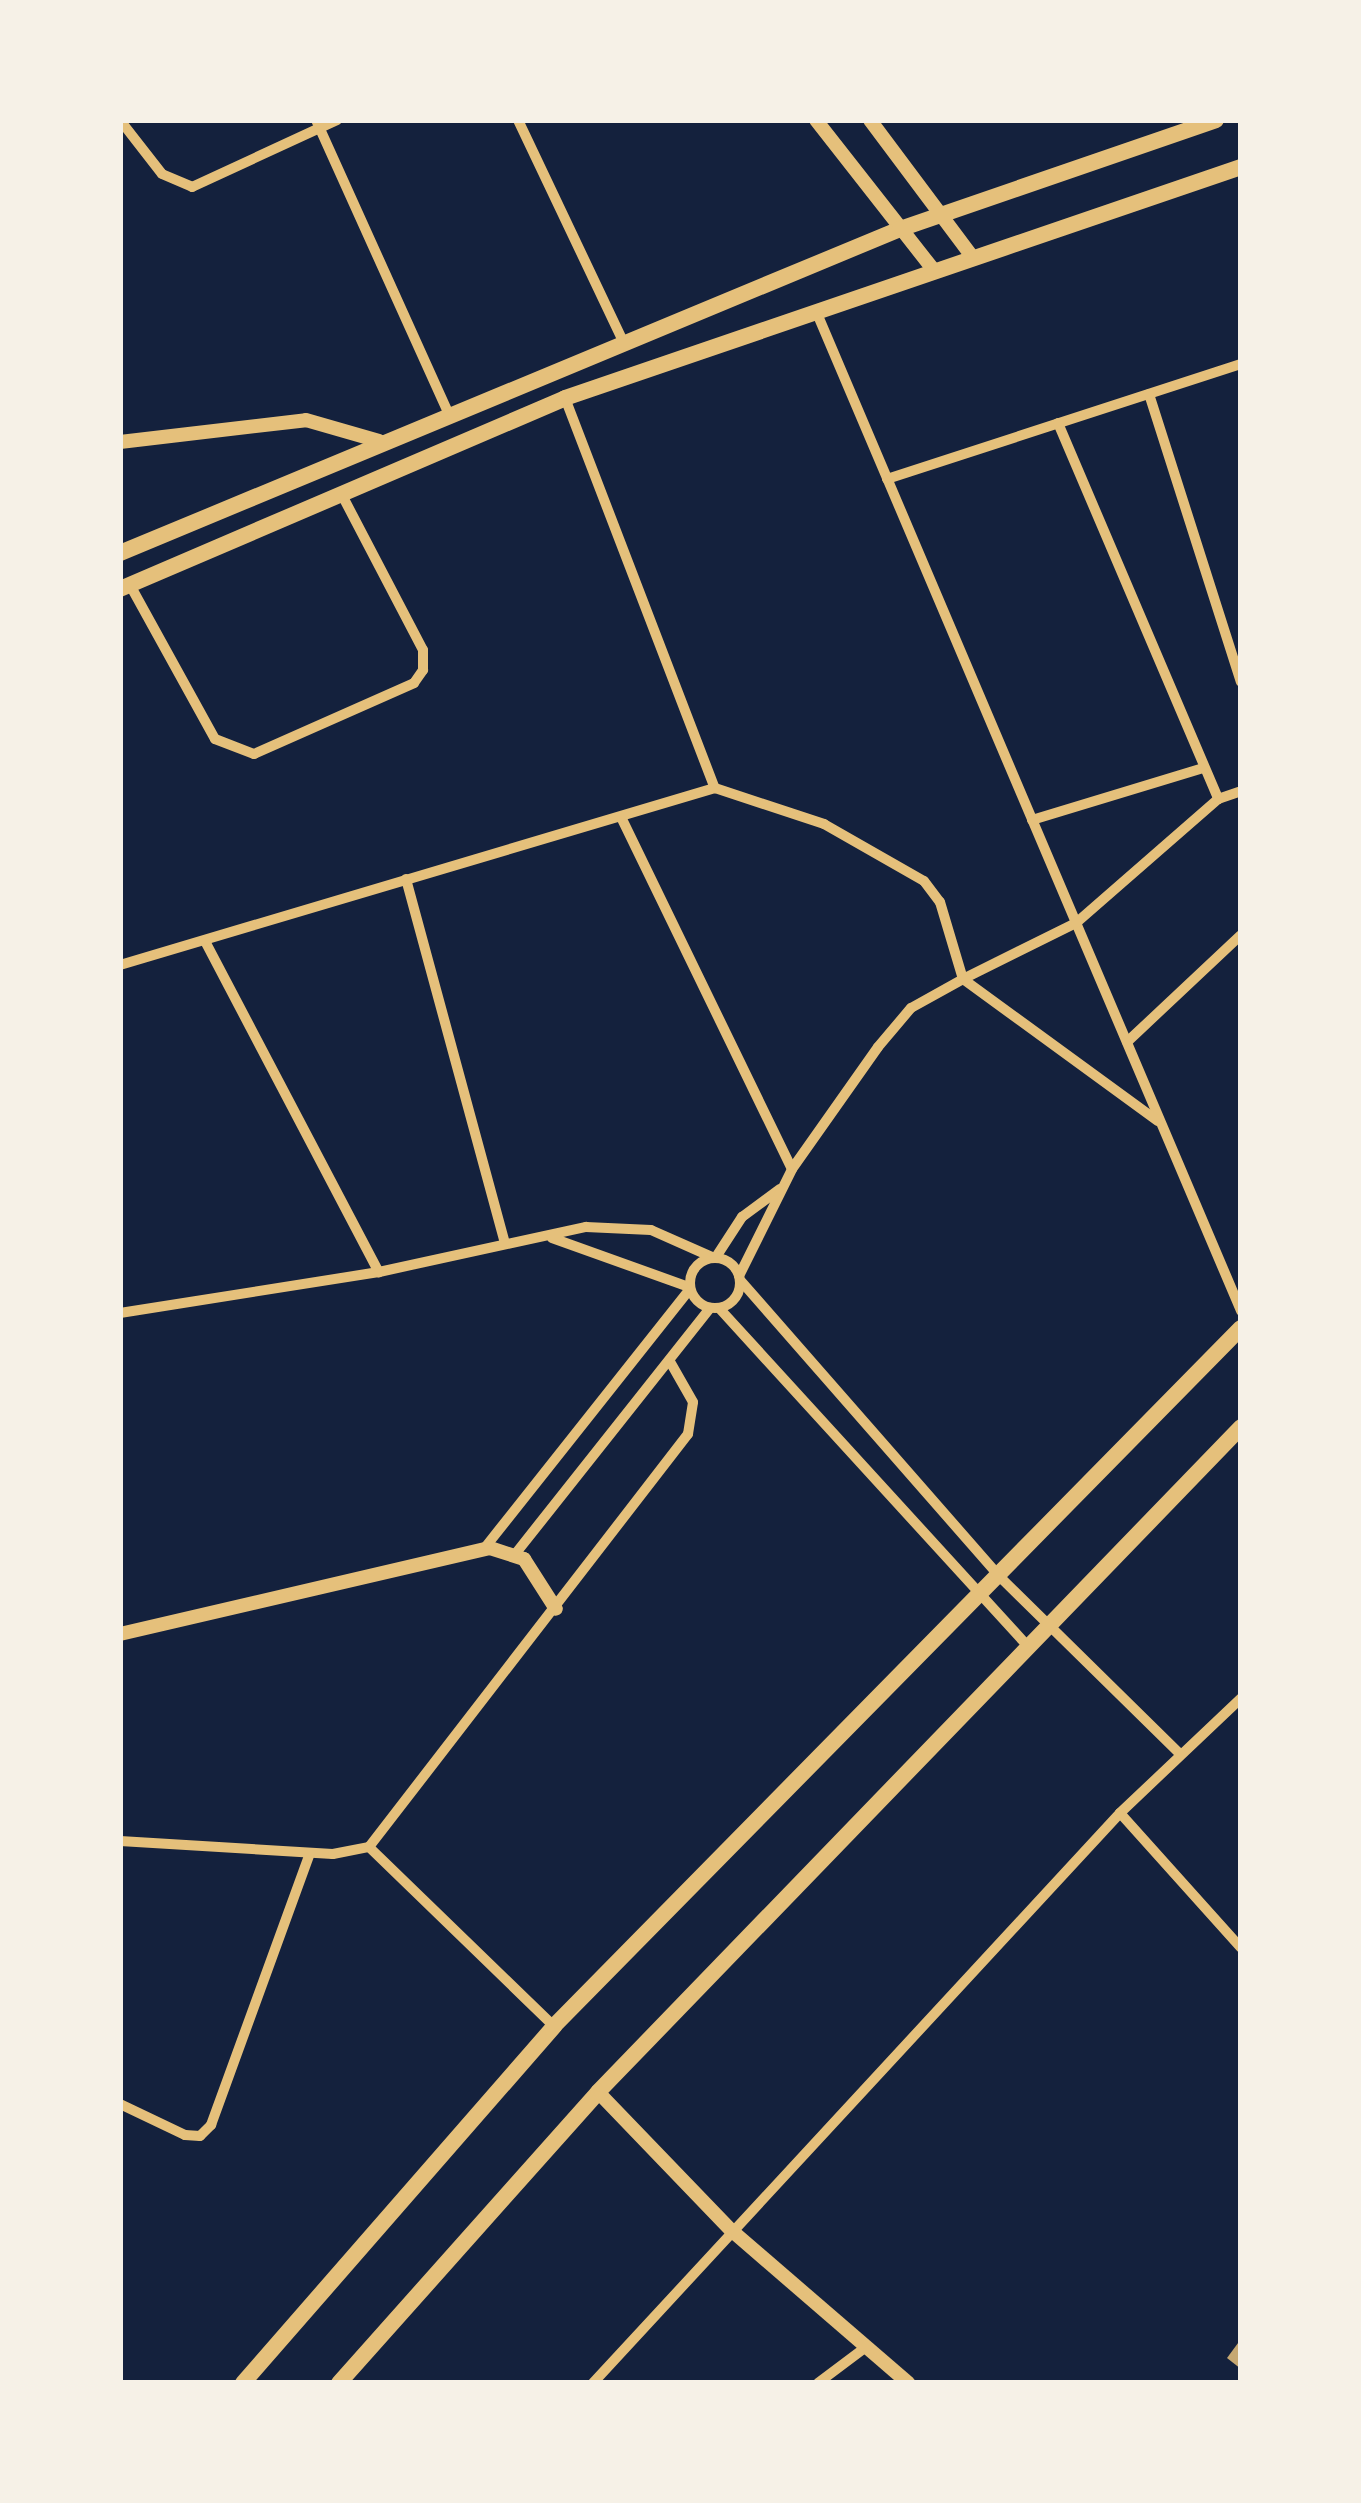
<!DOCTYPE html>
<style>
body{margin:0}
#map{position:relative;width:1361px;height:2503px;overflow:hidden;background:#14213d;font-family:"Space Grotesk",sans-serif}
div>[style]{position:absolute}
.building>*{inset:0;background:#c6a872}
.minor>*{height:10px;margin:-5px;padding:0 5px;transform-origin:5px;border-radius:5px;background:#e5c07b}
.minor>.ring{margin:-5px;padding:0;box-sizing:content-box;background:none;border:10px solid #e5c07b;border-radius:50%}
.tertiary>*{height:14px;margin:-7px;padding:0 7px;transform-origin:7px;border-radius:7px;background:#e5c07b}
.primary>*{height:16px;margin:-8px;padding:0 8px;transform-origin:8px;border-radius:8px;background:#e5c07b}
span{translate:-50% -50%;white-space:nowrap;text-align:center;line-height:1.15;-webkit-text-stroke:9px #f6f1e7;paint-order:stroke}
.frame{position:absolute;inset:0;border:123px solid #f6f1e7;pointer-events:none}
</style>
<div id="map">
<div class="building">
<i style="clip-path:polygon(1241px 2339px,1241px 2369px,1227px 2358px)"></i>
</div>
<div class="minor">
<i style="left:120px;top:120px;width:68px;rotate:52.1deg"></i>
<i style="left:162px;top:174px;width:33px;rotate:23deg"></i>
<i style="left:192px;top:187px;width:160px;rotate:-24.8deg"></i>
<i style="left:316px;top:120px;width:321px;rotate:65.7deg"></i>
<i style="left:518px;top:120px;width:242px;rotate:64.6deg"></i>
<i style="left:816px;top:311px;width:1087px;rotate:66.97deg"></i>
<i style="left:1149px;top:394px;width:302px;rotate:72.3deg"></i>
<i style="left:565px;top:398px;width:418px;rotate:69deg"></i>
<i style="left:1058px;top:423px;width:409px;rotate:66.9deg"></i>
<i style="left:887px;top:479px;width:372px;rotate:-18deg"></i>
<i style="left:130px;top:585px;width:176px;rotate:61.1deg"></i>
<i style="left:215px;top:739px;width:42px;rotate:21deg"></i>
<i style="left:254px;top:754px;width:175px;rotate:-23.9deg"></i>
<i style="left:414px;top:683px;width:16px;rotate:-55deg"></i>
<i style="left:423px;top:670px;width:20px;rotate:-90deg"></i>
<i style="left:423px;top:650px;width:175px;rotate:-117.6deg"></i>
<i style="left:621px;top:817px;width:391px;rotate:64.1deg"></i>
<i style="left:1032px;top:820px;width:179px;rotate:-16.9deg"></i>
<i style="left:406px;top:879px;width:378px;rotate:74.8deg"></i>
<i style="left:206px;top:943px;width:372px;rotate:62.3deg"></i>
<i style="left:120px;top:965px;width:621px;rotate:-16.57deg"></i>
<i style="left:715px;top:788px;width:115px;rotate:18.3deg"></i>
<i style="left:824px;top:824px;width:115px;rotate:29.7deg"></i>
<i style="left:924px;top:881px;width:26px;rotate:53deg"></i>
<i style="left:940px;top:902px;width:80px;rotate:73.4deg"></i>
<i style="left:963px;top:979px;width:126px;rotate:-26.4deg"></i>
<i style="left:1076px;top:923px;width:189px;rotate:-41.1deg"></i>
<i style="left:1218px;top:799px;width:24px;rotate:-19deg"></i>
<i style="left:1127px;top:1042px;width:156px;rotate:-43.2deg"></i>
<i style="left:552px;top:1238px;width:145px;rotate:19.7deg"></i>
<i style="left:716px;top:1257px;width:48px;rotate:-57deg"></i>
<i style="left:742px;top:1217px;width:47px;rotate:-36.4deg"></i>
<i class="ring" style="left:690px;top:1258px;width:40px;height:40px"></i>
<i style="left:739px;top:1276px;width:119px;rotate:-63.6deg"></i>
<i style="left:792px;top:1169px;width:149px;rotate:-54.8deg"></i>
<i style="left:878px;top:1047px;width:51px;rotate:-49.8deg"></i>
<i style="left:911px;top:1008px;width:60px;rotate:-29.1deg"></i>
<i style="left:963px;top:979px;width:241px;rotate:36.1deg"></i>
<i style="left:740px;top:1280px;width:398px;rotate:48.8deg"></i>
<i style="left:1002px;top:1579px;width:250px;rotate:44.5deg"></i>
<i style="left:719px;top:1308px;width:455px;rotate:47.6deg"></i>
<i style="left:120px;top:1313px;width:262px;rotate:-9deg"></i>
<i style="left:379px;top:1272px;width:212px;rotate:-12.3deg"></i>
<i style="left:586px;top:1227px;width:65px;rotate:2.6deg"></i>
<i style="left:651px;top:1230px;width:67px;rotate:23.9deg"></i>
<i style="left:483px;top:1550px;width:333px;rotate:-51.6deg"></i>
<i style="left:516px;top:1553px;width:313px;rotate:-51.6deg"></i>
<i style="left:1120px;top:1813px;width:181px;rotate:48.1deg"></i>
<i style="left:120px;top:1841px;width:213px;rotate:3.5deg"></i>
<i style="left:333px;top:1854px;width:37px;rotate:-11deg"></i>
<i style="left:369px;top:1847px;width:522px;rotate:-52.32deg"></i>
<i style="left:688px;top:1434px;width:32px;rotate:-81deg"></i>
<i style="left:693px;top:1402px;width:48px;rotate:-119.7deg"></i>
<i style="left:369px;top:1847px;width:257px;rotate:44.1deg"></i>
<i style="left:120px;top:2104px;width:72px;rotate:25.5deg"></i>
<i style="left:185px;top:2135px;width:15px;rotate:4deg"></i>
<i style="left:200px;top:2136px;width:16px;rotate:-45deg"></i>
<i style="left:211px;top:2125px;width:289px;rotate:-70deg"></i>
<i style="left:593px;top:2383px;width:776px;rotate:-47.24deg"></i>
<i style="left:1120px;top:1813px;width:167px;rotate:-43.5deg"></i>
<i style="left:818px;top:2383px;width:60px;rotate:-36.9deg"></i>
</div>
<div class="tertiary">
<i style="left:816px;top:120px;width:188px;rotate:51.9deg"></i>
<i style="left:870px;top:120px;width:169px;rotate:53.2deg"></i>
<i style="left:120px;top:442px;width:187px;rotate:-6.7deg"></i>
<i style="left:306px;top:420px;width:76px;rotate:16deg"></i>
<i style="left:120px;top:1634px;width:380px;rotate:-13.1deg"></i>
<i style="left:490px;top:1548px;width:36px;rotate:18deg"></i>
<i style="left:524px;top:1559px;width:59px;rotate:57.4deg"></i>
<i style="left:598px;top:2092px;width:192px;rotate:46.1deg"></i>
<i style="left:731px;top:2230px;width:234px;rotate:40.8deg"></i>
</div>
<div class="primary">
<i style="left:120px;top:553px;width:845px;rotate:-22.56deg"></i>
<i style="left:900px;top:229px;width:334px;rotate:-19deg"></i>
<i style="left:120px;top:589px;width:484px;rotate:-23.2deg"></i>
<i style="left:565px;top:398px;width:714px;rotate:-18.87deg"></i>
<i style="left:243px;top:2383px;width:473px;rotate:-48.9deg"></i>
<i style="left:554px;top:2026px;width:979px;rotate:-45.46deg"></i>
<i style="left:339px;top:2383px;width:390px;rotate:-48.3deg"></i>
<i style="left:598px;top:2092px;width:925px;rotate:-45.96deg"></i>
</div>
<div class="frame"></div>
</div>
